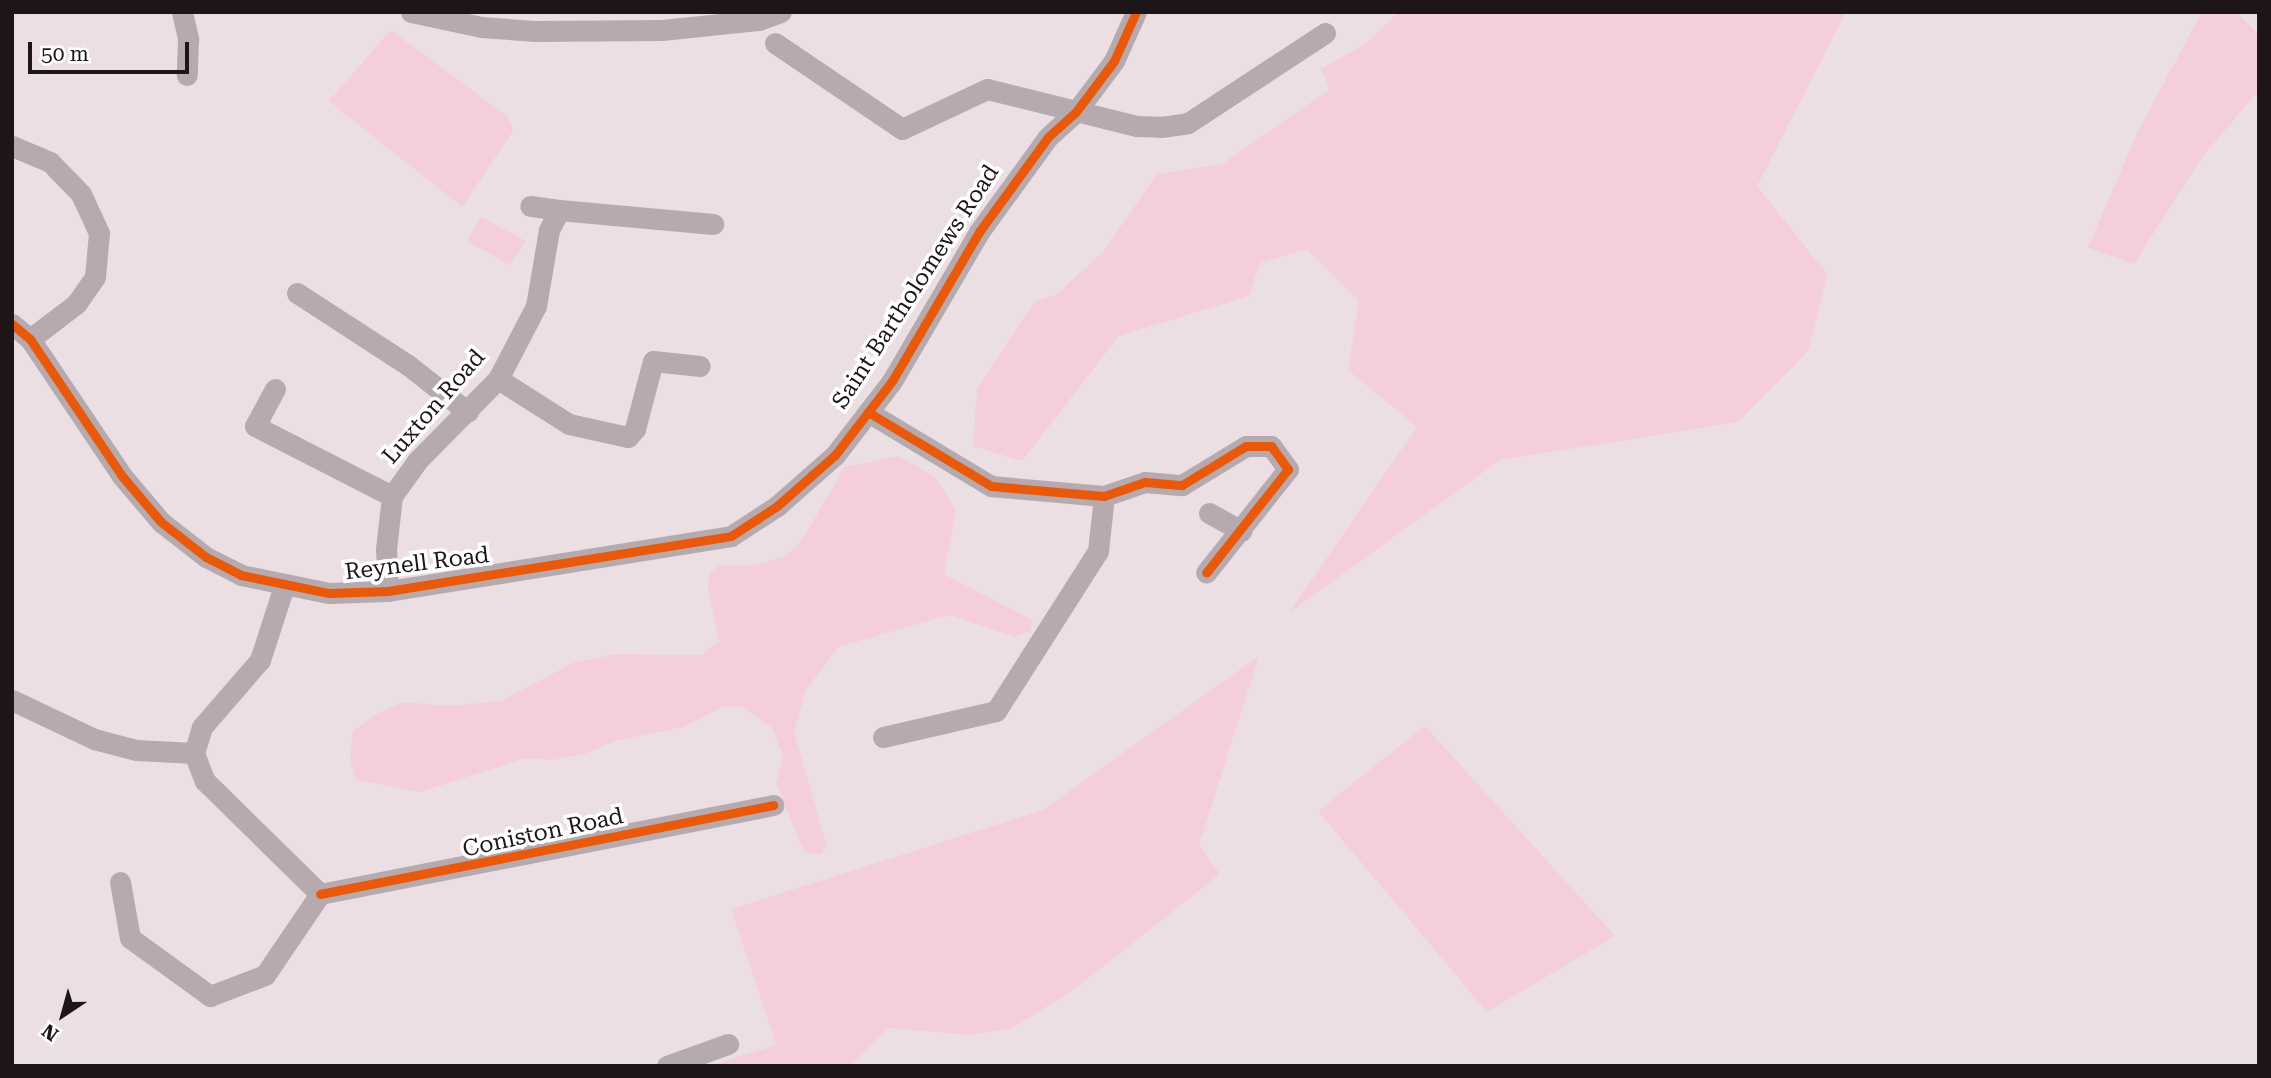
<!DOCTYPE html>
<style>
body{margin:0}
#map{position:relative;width:2271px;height:1078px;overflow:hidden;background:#ecdfe3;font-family:"Roboto Serif",serif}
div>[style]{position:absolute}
.green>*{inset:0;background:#f4cedc}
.minor>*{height:21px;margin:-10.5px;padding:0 10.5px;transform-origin:10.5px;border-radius:10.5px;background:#b7aaaf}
.cycleway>*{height:9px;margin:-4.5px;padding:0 4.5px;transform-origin:4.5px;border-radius:4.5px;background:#e8590c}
span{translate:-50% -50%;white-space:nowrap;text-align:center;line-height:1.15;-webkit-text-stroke:7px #fff;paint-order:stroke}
.street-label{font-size:23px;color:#1d1518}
.frame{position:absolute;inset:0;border:14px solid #1d1518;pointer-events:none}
.north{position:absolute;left:28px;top:980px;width:70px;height:70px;-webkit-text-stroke:5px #fff;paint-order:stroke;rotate:216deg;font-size:19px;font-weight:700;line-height:28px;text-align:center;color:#1d1518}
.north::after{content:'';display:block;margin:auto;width:24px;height:32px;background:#1d1518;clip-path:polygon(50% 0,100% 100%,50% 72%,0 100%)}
.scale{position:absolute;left:28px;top:42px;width:161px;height:32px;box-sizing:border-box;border:4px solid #1d1518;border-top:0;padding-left:9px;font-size:21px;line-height:24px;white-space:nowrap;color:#1d1518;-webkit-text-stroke:5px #fff;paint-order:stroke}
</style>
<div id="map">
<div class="green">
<i style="clip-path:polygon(1399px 12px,1846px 12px,1757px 186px,1827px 274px,1809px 350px,1738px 422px,1500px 460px,1289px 613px,1417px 427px,1348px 370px,1359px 301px,1307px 249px,1260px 263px,1249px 296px,1119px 336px,1022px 461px,973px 446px,977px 389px,1035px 301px,1057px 294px,1103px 252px,1157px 174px,1222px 164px,1330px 89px,1321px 69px,1364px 45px)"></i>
<i style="clip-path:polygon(2202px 12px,2236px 12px,2259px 34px,2259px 90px,2203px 156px,2134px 264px,2088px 248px,2137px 133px)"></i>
<i style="clip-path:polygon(391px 30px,508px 117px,513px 131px,462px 207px,329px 101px)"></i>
<i style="clip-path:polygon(481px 217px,526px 241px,510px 265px,467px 241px)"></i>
<i style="clip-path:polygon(899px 456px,935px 477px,956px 510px,944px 574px,1032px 620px,1030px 631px,1015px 637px,949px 615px,838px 647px,806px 690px,794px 732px,827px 847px,820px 855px,804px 852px,776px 783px,783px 758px,773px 729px,742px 707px,722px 707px,683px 727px,615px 741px,587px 753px,553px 760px,525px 758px,421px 792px,356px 780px,350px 759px,353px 731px,376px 714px,404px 702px,448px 706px,501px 701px,573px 663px,616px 654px,701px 655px,719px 641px,708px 587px,709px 575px,719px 565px,753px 565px,783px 557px,800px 543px,845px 467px)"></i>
<i style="clip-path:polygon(1259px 656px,1199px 845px,1220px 874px,1072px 991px,1012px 1028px,970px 1035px,888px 1028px,850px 1066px,710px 1066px,776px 1045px,731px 909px,1043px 810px)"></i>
<i style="clip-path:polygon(1425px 726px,1615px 936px,1487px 1012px,1318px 811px)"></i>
</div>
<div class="minor">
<i style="left:182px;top:12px;width:28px;rotate:77deg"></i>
<i style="left:188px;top:39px;width:36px;rotate:92deg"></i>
<i style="left:411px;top:12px;width:72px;rotate:12.1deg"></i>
<i style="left:481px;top:27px;width:54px;rotate:4.2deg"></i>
<i style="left:535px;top:31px;width:127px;rotate:-0.5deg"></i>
<i style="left:662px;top:30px;width:98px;rotate:-5.9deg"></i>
<i style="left:759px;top:20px;width:23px;rotate:-20deg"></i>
<i style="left:775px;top:43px;width:153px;rotate:34.1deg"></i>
<i style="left:902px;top:129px;width:94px;rotate:-25.2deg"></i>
<i style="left:987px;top:89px;width:154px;rotate:13.9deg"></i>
<i style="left:1137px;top:126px;width:24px;rotate:2deg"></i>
<i style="left:1161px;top:127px;width:27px;rotate:-8deg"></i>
<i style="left:1188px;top:123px;width:164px;rotate:-33.3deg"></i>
<i style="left:12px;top:146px;width:41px;rotate:22.8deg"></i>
<i style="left:50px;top:162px;width:45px;rotate:45.9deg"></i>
<i style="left:81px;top:194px;width:43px;rotate:65.2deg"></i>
<i style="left:99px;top:233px;width:44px;rotate:95.2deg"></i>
<i style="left:95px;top:277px;width:33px;rotate:125deg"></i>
<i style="left:76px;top:304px;width:58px;rotate:142.7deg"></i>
<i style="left:559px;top:210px;width:155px;rotate:5.2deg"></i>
<i style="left:297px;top:293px;width:132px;rotate:33deg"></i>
<i style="left:408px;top:365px;width:76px;rotate:38.1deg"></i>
<i style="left:12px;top:324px;width:23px;rotate:40deg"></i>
<i style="left:30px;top:339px;width:165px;rotate:56.1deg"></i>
<i style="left:122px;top:476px;width:60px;rotate:49.7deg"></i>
<i style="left:161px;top:522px;width:57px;rotate:37.9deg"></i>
<i style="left:206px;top:557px;width:39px;rotate:27deg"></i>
<i style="left:241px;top:575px;width:90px;rotate:11.6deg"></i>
<i style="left:329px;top:593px;width:59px;rotate:-1.9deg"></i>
<i style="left:388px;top:591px;width:347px;rotate:-9.1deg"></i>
<i style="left:731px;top:536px;width:55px;rotate:-33.1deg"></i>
<i style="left:777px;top:506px;width:77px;rotate:-41.3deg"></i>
<i style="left:835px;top:455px;width:93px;rotate:-52.4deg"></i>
<i style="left:892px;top:381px;width:173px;rotate:-59.7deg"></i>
<i style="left:979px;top:232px;width:117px;rotate:-54deg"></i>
<i style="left:1048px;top:137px;width:36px;rotate:-42deg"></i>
<i style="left:1075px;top:113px;width:65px;rotate:-53.1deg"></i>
<i style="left:1114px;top:61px;width:54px;rotate:-65.8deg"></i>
<i style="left:498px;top:379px;width:84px;rotate:32.4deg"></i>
<i style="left:569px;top:424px;width:60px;rotate:12.4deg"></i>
<i style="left:628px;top:437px;width:11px;rotate:-49deg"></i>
<i style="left:635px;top:429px;width:70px;rotate:-75.2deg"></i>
<i style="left:653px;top:361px;width:47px;rotate:6.1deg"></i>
<i style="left:275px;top:389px;width:42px;rotate:118.4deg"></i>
<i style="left:255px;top:426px;width:154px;rotate:27.1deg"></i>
<i style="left:868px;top:412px;width:144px;rotate:31deg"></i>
<i style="left:991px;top:486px;width:113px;rotate:5.1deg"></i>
<i style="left:1104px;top:496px;width:43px;rotate:-18.9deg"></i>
<i style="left:1145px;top:482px;width:37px;rotate:5deg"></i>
<i style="left:1182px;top:485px;width:75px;rotate:-31.4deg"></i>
<i style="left:1246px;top:446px;width:25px"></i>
<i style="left:1271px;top:446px;width:29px;rotate:54deg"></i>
<i style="left:1288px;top:469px;width:132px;rotate:128.3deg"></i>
<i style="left:1209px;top:513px;width:37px;rotate:29deg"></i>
<i style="left:284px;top:586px;width:78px;rotate:108deg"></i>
<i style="left:260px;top:660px;width:89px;rotate:130.9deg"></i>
<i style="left:202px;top:727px;width:27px;rotate:107deg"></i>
<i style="left:194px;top:753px;width:30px;rotate:69deg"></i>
<i style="left:205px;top:781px;width:161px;rotate:44.5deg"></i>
<i style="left:388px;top:591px;width:42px;rotate:-92.7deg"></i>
<i style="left:386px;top:549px;width:53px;rotate:-83.5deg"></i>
<i style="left:392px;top:496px;width:44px;rotate:-54.2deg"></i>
<i style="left:418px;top:460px;width:114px;rotate:-45.4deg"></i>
<i style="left:498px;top:379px;width:82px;rotate:-62.5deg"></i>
<i style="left:536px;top:306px;width:77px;rotate:-80.3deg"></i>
<i style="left:549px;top:230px;width:22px;rotate:-63deg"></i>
<i style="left:559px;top:210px;width:29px;rotate:-172deg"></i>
<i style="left:12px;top:700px;width:91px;rotate:25.4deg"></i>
<i style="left:94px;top:739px;width:43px;rotate:14.7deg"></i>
<i style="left:136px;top:750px;width:58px;rotate:3deg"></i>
<i style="left:883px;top:737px;width:116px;rotate:-13deg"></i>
<i style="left:996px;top:711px;width:190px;rotate:-57.5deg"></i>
<i style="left:1098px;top:551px;width:55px;rotate:-83.8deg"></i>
<i style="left:120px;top:882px;width:57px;rotate:79.9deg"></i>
<i style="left:130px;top:938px;width:99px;rotate:35.9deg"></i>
<i style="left:210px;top:996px;width:59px;rotate:-20.9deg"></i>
<i style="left:265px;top:975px;width:98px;rotate:-55.8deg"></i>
<i style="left:320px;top:894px;width:462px;rotate:-11.1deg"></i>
<i style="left:667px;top:1066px;width:65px;rotate:-19.8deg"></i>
</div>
<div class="cycleway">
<i style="left:12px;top:324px;width:23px;rotate:40deg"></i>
<i style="left:30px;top:339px;width:165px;rotate:56.1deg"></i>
<i style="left:122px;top:476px;width:60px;rotate:49.7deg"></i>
<i style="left:161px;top:522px;width:57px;rotate:37.9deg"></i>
<i style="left:206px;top:557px;width:39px;rotate:27deg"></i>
<i style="left:241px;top:575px;width:90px;rotate:11.6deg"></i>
<i style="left:329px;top:593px;width:59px;rotate:-1.9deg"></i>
<i style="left:388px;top:591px;width:347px;rotate:-9.1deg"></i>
<i style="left:731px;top:536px;width:55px;rotate:-33.1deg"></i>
<i style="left:777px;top:506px;width:77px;rotate:-41.3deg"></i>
<i style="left:835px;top:455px;width:93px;rotate:-52.4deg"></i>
<i style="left:892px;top:381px;width:173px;rotate:-59.7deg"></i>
<i style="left:979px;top:232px;width:117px;rotate:-54deg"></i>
<i style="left:1048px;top:137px;width:36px;rotate:-42deg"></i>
<i style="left:1075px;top:113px;width:65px;rotate:-53.1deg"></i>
<i style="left:1114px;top:61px;width:54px;rotate:-65.8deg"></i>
<i style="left:868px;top:412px;width:144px;rotate:31deg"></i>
<i style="left:991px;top:486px;width:113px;rotate:5.1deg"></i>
<i style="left:1104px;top:496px;width:43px;rotate:-18.9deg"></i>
<i style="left:1145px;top:482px;width:37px;rotate:5deg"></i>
<i style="left:1182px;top:485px;width:75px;rotate:-31.4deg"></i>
<i style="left:1246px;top:446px;width:25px"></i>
<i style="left:1271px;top:446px;width:29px;rotate:54deg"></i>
<i style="left:1288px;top:469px;width:132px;rotate:128.3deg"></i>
<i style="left:320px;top:894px;width:462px;rotate:-11.1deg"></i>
</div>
<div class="street-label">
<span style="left:916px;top:287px;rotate:-57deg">Saint Bartholomews Road</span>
<span style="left:434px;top:407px;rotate:-49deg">Luxton Road</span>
<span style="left:417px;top:564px;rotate:-7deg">Reynell Road</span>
<span style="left:543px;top:833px;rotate:-12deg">Coniston Road</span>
</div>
<div class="frame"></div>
<div class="north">N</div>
<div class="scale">50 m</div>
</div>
